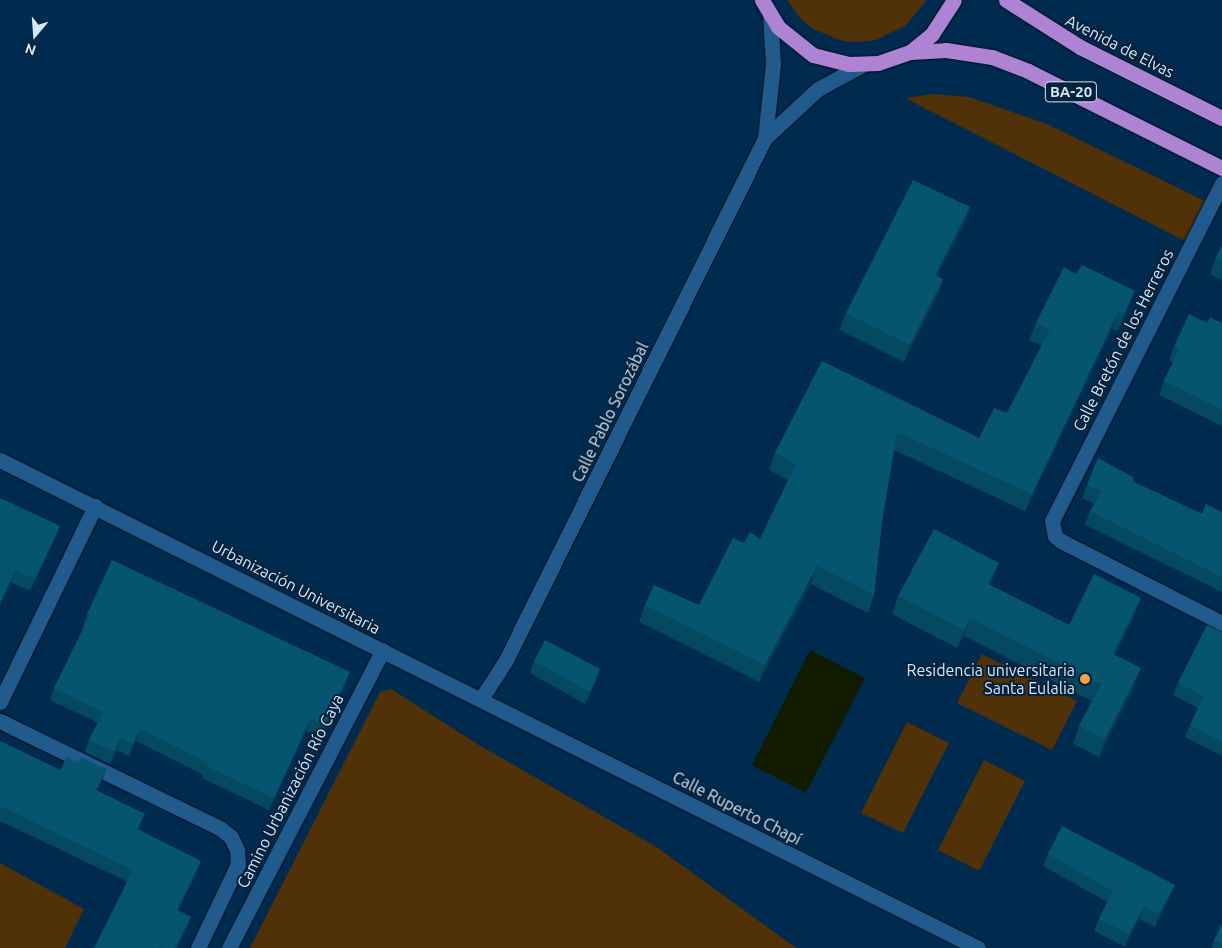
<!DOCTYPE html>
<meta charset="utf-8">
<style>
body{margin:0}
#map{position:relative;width:1222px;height:948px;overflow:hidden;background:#002b4f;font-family:Ubuntu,sans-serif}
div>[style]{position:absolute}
.green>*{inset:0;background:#503108}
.water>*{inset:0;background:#101b00}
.roads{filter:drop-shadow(0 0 1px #031323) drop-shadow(0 0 1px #031323)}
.minor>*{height:15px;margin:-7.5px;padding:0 7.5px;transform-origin:7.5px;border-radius:7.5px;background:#215b8d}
.highway>*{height:15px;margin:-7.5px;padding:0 7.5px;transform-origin:7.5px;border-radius:7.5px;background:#ae83d3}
.wall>*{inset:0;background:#044960}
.shaded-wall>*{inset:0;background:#043c4e}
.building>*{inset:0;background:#055570}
.dots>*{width:14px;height:14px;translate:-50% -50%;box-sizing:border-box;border:2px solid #03213b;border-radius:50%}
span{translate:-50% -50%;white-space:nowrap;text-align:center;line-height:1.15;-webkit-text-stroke:4px #03213b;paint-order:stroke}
.shield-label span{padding:1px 4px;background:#03213b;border:1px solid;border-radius:4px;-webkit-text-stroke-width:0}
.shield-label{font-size:15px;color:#d6e8f9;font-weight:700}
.street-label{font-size:16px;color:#d6e8f9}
.poi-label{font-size:16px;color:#d6e8f9}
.right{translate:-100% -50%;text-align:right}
.north{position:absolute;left:10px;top:10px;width:50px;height:50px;-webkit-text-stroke:4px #03213b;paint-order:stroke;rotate:198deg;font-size:14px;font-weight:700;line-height:20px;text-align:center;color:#d6e8f9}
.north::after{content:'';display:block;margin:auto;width:18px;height:22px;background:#d6e8f9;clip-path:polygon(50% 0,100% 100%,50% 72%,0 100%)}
</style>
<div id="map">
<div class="green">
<i style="clip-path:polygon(787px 0,927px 0,905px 26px,876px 40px,859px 42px,843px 41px,813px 29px,800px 18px)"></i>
<i style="clip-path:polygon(933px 94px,969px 97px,1047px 124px,1205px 201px,1185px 241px,905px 98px)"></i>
<i style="clip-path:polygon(982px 654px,1077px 701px,1052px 750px,957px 703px)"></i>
<i style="clip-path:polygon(391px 689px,479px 745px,658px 848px,796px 948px,250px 948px,380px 692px)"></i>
<i style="clip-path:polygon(907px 722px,949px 743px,903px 833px,861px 813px)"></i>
<i style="clip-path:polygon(984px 760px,1025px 781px,979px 871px,938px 850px)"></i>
<i style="clip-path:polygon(0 863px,84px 909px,65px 948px,0 948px)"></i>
</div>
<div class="water">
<i style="clip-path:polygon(810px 650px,865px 678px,806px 793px,752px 765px)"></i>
</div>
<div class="roads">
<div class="minor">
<i style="left:765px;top:138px;width:72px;rotate:-42.8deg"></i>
<i style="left:818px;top:89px;width:52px;rotate:-28.5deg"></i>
<i style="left:1222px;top:183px;width:378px;rotate:116.7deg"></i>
<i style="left:1052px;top:521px;width:15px;rotate:79deg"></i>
<i style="left:1055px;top:536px;width:8px;rotate:40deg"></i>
<i style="left:1061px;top:541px;width:181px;rotate:27deg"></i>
<i style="left:0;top:460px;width:1093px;rotate:26.52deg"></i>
<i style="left:481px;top:699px;width:46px;rotate:-57.3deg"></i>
<i style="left:506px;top:660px;width:583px;rotate:-63.61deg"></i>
<i style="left:765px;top:138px;width:74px;rotate:-83.8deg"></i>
<i style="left:773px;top:64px;width:51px;rotate:-93.4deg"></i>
<i style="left:0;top:702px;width:218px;rotate:-64.1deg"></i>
<i style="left:0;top:721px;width:246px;rotate:26deg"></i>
<i style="left:221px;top:829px;width:13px;rotate:39deg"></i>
<i style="left:231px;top:837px;width:14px;rotate:65deg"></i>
<i style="left:237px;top:850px;width:14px;rotate:86deg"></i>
<i style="left:238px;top:864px;width:93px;rotate:115.5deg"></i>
<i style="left:229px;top:948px;width:335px;rotate:-62.7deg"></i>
</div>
<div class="highway">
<i style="left:762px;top:0;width:31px;rotate:59deg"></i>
<i style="left:778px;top:27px;width:45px;rotate:38.7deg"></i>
<i style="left:813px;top:55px;width:37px;rotate:14deg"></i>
<i style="left:849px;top:64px;width:29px;rotate:-2deg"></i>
<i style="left:878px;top:63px;width:34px;rotate:-19deg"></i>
<i style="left:910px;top:52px;width:28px;rotate:-39deg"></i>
<i style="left:932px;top:34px;width:40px;rotate:-57.1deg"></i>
<i style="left:1006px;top:0;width:88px;rotate:32.4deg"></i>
<i style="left:1080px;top:47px;width:159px;rotate:26.6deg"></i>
<i style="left:910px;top:52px;width:36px;rotate:-3deg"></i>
<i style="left:946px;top:50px;width:47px;rotate:8.7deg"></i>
<i style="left:992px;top:57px;width:39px;rotate:21deg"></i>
<i style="left:1028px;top:71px;width:217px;rotate:26.6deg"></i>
</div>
</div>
<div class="wall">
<i style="clip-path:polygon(970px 207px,964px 225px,937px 276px,943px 279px,937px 297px,904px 362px,839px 330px,846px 313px)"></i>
<i style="clip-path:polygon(1222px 246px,1222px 280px,1210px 274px,1216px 257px)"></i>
<i style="clip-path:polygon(1128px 308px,1118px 331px,1112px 329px,1025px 511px,894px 450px,882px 522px,874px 595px,868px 613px,811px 584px,759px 682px,639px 622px,645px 605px,699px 605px,744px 543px,760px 539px,788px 480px,769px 470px,775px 453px,822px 361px,979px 438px,1007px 413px,1042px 346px,1029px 340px,1036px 323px)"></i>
<i style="clip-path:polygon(1207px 323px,1222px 323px,1222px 426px,1159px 395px,1164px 381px,1173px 362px,1169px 360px,1174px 347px)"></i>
<i style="clip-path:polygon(1134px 482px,1202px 514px,1222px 512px,1222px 592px,1085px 525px,1090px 511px,1095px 504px,1082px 498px,1087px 485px)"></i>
<i style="clip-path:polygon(0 498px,60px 526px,55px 538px,30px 591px,11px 582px,0 605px)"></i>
<i style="clip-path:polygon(992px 581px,990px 585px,1069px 625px,1135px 615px,1115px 655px,1135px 686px,1099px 757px,1073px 744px,1079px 726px,1092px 701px,964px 636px,957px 648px,892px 614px,898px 596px)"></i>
<i style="clip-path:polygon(87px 614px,345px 684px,321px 738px,306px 731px,269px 810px,202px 778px,203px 775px,136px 741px,129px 756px,117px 750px,110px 764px,85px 752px,89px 740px,98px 723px,50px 700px,54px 688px,84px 627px,83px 626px)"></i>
<i style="clip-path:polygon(1222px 632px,1222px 756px,1185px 737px,1190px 725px,1198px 708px,1173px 695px,1178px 683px)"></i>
<i style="clip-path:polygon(534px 661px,596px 681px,585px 704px,530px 673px)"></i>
<i style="clip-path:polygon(0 741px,60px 770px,106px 769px,97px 790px,140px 826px,139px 829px,197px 873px,178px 910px,191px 917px,186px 929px,177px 948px,94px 948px,128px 882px,0 821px)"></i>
<i style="clip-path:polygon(1048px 854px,1170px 897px,1155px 927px,1139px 919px,1125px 947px,1094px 931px,1099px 919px,1107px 902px,1043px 866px)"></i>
<i style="clip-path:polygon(1222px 924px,1222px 948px,1211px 948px,1214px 940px)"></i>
</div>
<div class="shaded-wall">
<i style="clip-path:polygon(970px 207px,964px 225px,928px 293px,935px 275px)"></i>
<i style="clip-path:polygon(943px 279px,937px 297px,904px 362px,910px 345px)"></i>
<i style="clip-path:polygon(1135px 291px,1128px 308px,1118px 331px,1124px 314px)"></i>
<i style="clip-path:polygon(1118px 312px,1112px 329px,1025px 511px,1032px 494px)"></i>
<i style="clip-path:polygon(60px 526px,55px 538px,30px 591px,35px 579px)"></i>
<i style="clip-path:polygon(999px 563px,992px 581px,982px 602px,988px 584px)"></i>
<i style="clip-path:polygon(817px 566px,811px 584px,759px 682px,765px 665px)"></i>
<i style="clip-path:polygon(15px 570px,11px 582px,0 605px,0 603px)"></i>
<i style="clip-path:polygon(1141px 598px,1135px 615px,1106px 671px,1113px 654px)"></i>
<i style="clip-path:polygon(970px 618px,964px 636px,957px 648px,964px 630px)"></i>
<i style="clip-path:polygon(1141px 668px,1135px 686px,1099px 757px,1105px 739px)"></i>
<i style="clip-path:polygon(600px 669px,596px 681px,585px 704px,590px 692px)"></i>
<i style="clip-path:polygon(350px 672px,345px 684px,321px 738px,325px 725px)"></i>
<i style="clip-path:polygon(310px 719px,306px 731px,269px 810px,274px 798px)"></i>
<i style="clip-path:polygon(140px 729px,136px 741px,129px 756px,133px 744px)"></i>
<i style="clip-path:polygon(121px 738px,117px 750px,110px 764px,114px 752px)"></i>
<i style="clip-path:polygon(106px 769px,102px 781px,92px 802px,96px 790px)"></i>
<i style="clip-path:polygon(145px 814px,140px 826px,133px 841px,137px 829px)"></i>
<i style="clip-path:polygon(201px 861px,197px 873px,172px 922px,177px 910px)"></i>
<i style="clip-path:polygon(1175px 885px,1170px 897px,1155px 927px,1159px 914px)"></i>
<i style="clip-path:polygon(1144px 907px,1139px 919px,1125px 947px,1129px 934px)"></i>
<i style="clip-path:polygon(191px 917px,186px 929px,177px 948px,175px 948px)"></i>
</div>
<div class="building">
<i style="clip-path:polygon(913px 180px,970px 207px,935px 275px,943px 279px,910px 345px,846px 313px)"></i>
<i style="clip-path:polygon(1222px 246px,1222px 260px,1216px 257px)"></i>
<i style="clip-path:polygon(1082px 265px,1135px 291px,1124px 314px,1118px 312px,1032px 494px,897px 432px,882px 522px,874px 595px,817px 566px,765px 665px,645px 605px,654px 585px,699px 605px,733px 538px,744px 543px,750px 532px,760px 539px,796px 464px,775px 453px,822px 361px,979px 438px,994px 408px,1007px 413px,1050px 329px,1036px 323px,1064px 267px,1076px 274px)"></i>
<i style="clip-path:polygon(1189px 314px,1207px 323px,1210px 317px,1222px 323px,1222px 410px,1164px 381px,1179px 349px,1174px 347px)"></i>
<i style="clip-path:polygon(1098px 458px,1133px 477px,1134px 482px,1202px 514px,1206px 504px,1222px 512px,1222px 577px,1090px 511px,1102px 491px,1087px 485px)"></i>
<i style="clip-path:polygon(0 498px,60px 526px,35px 579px,15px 570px,0 603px)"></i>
<i style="clip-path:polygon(934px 529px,999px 563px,988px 584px,1069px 625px,1094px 574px,1141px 598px,1113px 654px,1141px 668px,1105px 739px,1079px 726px,1101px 684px,970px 618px,964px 630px,898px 596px)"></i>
<i style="clip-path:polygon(112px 560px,350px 672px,325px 725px,310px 719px,274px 798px,206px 766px,208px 763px,140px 729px,133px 744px,121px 738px,114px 752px,89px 740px,103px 712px,54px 688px,90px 615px,87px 614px)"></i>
<i style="clip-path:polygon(1207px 625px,1222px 632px,1222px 742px,1190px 725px,1204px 696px,1178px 683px)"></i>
<i style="clip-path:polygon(545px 640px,600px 669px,590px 692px,534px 661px)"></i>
<i style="clip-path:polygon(0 741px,60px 770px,67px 757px,78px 762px,81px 757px,106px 769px,96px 790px,145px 814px,137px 829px,201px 861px,177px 910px,191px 917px,175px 948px,162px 948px,158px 946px,157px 948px,94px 948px,133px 870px,0 806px)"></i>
<i style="clip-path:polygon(1062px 826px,1175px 885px,1159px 914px,1144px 907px,1129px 934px,1099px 919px,1113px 891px,1048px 854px)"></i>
<i style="clip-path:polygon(1222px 924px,1222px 944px,1214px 940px)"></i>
</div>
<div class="dots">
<i style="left:1085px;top:679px;background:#f3a442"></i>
</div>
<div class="shield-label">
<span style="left:1071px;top:92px">BA-20</span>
</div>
<div class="street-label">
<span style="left:1120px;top:46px;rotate:27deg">Avenida de Elvas</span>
<span style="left:1123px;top:340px;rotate:-63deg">Calle Bretón de los Herreros</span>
<span style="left:610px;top:412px;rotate:-64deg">Calle Pablo Sorozábal</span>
<span style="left:296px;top:587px;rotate:27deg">Urbanización Universitaria</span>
<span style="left:290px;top:791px;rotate:-63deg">Camino Urbanización Río Caya</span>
<span style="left:737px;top:808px;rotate:27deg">Calle Ruperto Chapí</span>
</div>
<div class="poi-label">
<span class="right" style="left:1075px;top:679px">Residencia universitaria<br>Santa Eulalia</span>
</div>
<div class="north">N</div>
</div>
